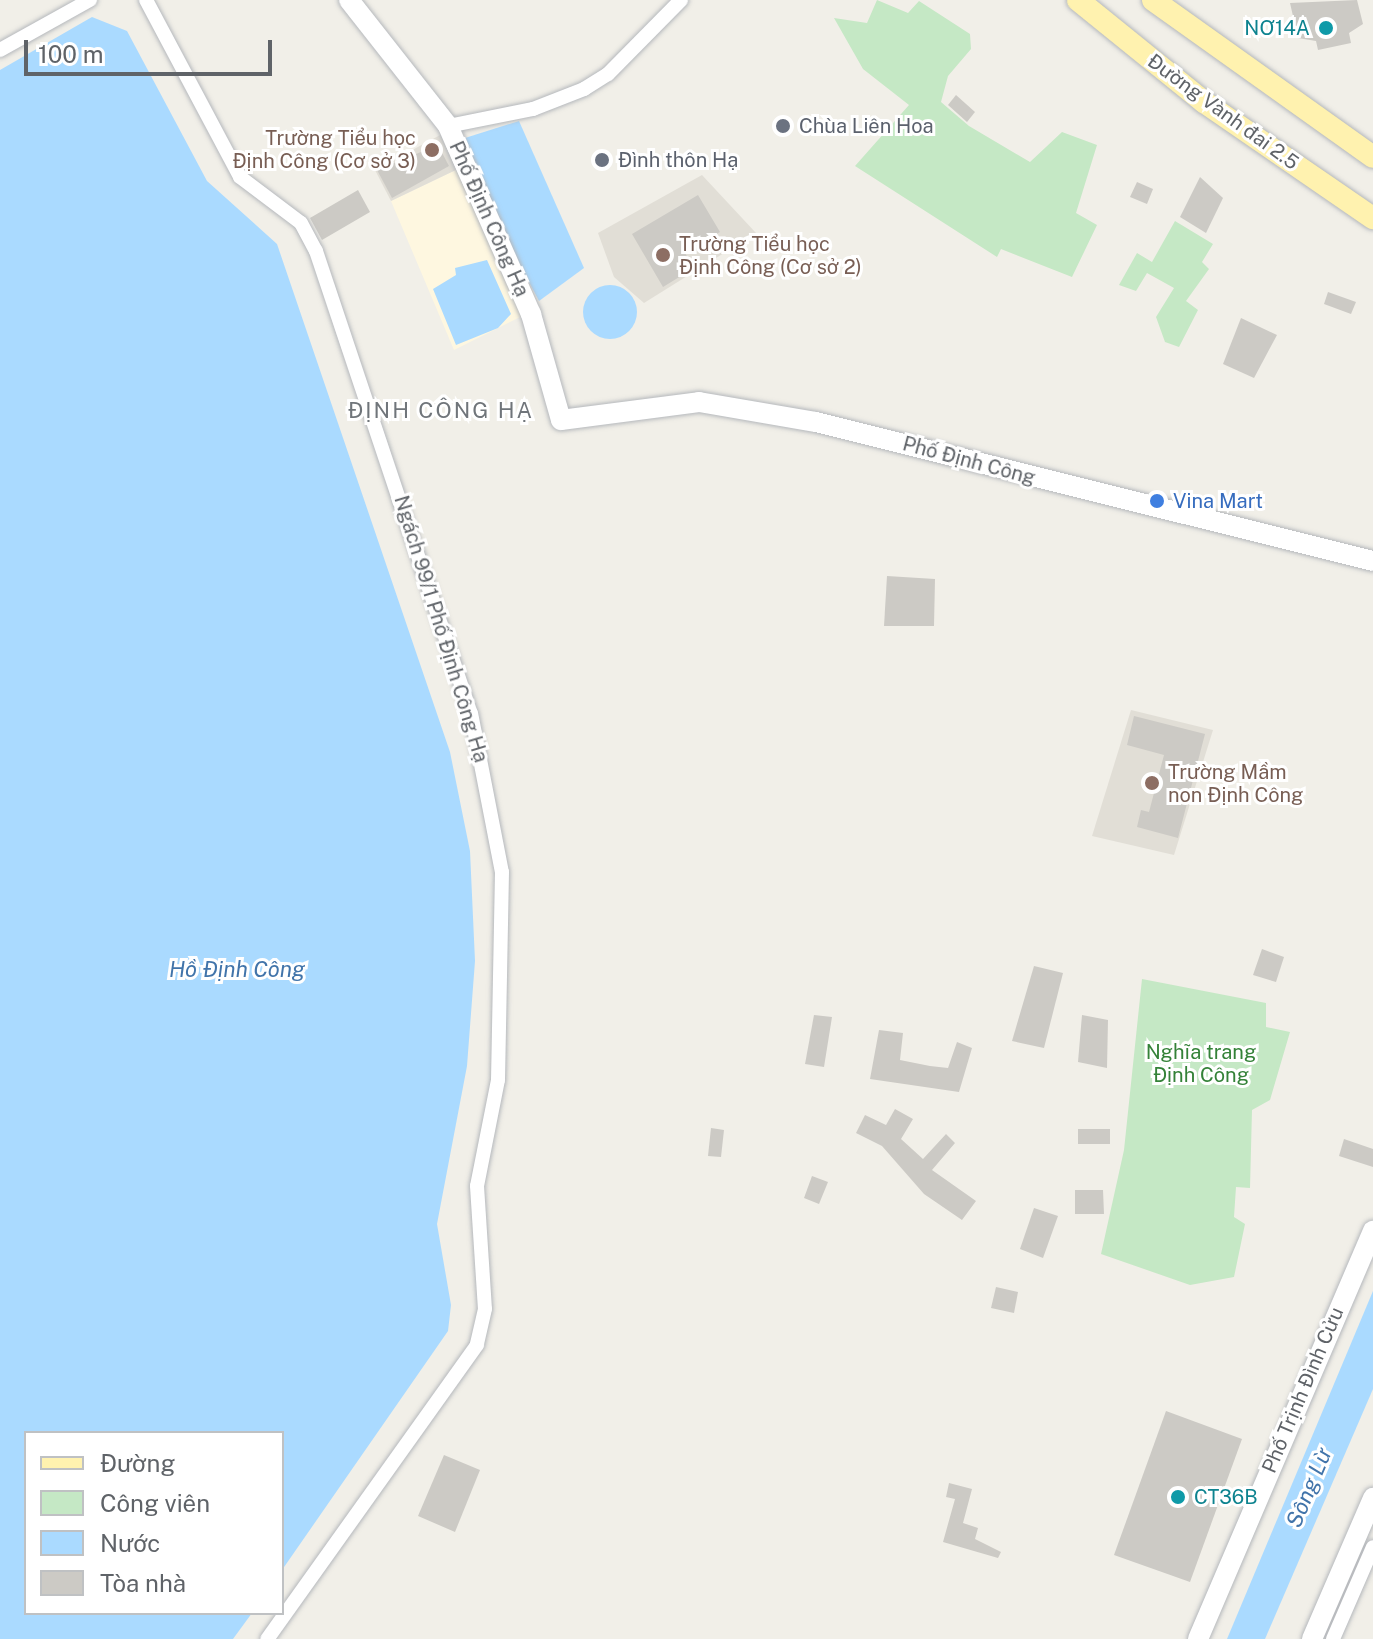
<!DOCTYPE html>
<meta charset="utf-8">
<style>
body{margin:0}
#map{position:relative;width:1373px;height:1639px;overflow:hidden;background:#f1efe8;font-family:"Public Sans",sans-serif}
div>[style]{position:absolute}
.commercial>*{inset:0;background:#fef7e0}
.education>*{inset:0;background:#e1ded6}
.green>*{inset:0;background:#c5e8c5}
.water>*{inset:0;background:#aadaff}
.round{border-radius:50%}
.building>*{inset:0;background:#cccac5}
.roads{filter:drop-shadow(0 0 2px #b5b8bc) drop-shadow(0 0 2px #b5b8bc)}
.street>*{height:14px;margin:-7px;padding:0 7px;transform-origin:7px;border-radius:7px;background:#fff}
.secondary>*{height:20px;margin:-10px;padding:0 10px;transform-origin:10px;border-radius:10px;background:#fff}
.primary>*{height:22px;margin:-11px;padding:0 11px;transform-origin:11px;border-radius:11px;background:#fff2af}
.dots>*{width:22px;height:22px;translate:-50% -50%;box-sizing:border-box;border:4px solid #fff;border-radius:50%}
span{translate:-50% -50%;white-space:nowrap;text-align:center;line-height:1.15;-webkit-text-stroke:6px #fff;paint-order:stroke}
.culture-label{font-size:20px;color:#0d838f}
.right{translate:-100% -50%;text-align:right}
.left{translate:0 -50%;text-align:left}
.street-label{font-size:20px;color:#5f6368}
.worship-label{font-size:20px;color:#5b616d}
.education-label{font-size:20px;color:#785e54}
.shop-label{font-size:20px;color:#366cbe}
.park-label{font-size:20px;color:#348238}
.neighbourhood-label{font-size:22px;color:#70757a;letter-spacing:2px}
.water-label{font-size:22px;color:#4174aa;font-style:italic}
.legend{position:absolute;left:24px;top:1431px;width:260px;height:184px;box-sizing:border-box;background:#fff;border:2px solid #bfc1c3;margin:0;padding:10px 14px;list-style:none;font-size:24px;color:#5f6368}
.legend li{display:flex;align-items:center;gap:16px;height:40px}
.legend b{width:40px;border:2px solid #bfc1c3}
.scale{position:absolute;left:24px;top:40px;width:248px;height:36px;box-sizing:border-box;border:4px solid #5f6368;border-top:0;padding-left:10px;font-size:24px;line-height:28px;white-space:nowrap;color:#5f6368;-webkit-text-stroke:6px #fff;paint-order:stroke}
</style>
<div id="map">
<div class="commercial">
<i style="clip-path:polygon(460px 168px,526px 314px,454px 350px,391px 201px)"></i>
</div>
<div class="education">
<i style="clip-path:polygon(444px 133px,460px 168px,391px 201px,375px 170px)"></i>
<i style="clip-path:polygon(702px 175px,756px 233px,644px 303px,614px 277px,598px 233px)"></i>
<i style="clip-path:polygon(1131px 710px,1213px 730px,1174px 855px,1092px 836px)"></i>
</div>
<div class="green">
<i style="clip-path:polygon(877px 0,908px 13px,919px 1px,970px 34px,971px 49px,948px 76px,941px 102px,969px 126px,1030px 162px,1062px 132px,1097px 145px,1076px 213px,1097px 225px,1072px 277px,1001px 249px,997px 257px,855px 166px,909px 105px,863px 69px,834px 18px,867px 23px)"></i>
<i style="clip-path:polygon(1175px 221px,1213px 244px,1202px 262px,1209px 269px,1186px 301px,1198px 310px,1179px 347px,1165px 342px,1156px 317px,1174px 288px,1147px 273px,1136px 291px,1119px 285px,1137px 253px,1152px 262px)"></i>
<i style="clip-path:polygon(1142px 979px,1266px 1003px,1266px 1027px,1290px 1032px,1270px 1100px,1252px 1110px,1250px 1188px,1236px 1187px,1234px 1217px,1245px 1224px,1234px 1277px,1190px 1285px,1101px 1254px,1124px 1150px)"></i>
</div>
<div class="water">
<i style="clip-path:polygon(92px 17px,127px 31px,207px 181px,277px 244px,450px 752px,470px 851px,475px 961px,467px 1066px,437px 1224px,451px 1305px,448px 1331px,282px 1570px,282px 1433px,26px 1433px,26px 1613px,252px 1613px,233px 1639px,0 1639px,0 70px)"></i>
<i style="clip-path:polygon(519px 121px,584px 268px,539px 301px,484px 197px,465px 138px)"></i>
<i style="clip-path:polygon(487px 260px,511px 314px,498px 328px,456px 345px,433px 289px,456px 275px,455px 268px)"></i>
<i class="round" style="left:583px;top:285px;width:54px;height:54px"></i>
<i style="clip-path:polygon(1373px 1291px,1373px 1389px,1265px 1639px,1227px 1639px)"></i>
</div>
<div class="building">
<i style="clip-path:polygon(1357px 0,1363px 24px,1349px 33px,1351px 43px,1318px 50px,1316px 41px,1298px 38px,1290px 3px)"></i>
<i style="clip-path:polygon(956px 95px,975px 112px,967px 122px,948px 105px)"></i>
<i style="clip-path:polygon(438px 145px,449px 166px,392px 198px,377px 170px)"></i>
<i style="clip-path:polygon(1200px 177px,1223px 198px,1206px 233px,1180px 217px)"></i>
<i style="clip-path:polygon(1137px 182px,1153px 189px,1147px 204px,1130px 197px)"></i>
<i style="clip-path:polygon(358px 190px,370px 212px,322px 240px,310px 218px)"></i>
<i style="clip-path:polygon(698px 195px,720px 232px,685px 253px,694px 268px,663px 287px,632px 234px)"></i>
<i style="clip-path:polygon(1328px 292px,1356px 302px,1351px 314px,1324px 304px)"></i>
<i style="clip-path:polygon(1241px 318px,1277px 335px,1254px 378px,1223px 364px)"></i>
<i style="clip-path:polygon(887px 576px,935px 579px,934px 626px,884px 626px)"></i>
<i style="clip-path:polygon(1134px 716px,1205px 734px,1178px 838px,1137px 827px,1141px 810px,1149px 812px,1164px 755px,1127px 745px)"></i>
<i style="clip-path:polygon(1262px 949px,1284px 957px,1276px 982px,1253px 975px)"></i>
<i style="clip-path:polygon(1034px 966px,1063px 973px,1044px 1048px,1012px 1041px)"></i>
<i style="clip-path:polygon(814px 1015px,832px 1017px,824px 1067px,805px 1064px)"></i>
<i style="clip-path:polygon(1082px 1015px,1108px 1020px,1107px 1068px,1078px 1062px)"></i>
<i style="clip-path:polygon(879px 1030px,903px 1033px,900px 1060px,930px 1066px,948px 1068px,957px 1042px,972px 1048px,959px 1092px,870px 1079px)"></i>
<i style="clip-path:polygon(895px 1109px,913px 1119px,901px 1139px,923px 1159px,946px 1134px,955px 1143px,932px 1170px,976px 1201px,962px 1220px,924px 1194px,882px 1146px,856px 1133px,865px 1115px,886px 1125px)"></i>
<i style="clip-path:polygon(711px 1128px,724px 1130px,721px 1157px,708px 1156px)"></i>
<i style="clip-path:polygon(1078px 1129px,1110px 1129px,1110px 1144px,1078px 1144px)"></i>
<i style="clip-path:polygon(1344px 1139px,1373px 1149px,1373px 1167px,1339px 1156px)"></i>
<i style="clip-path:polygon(812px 1176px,828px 1182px,819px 1204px,804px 1198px)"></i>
<i style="clip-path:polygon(1075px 1190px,1103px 1190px,1104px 1214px,1075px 1214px)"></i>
<i style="clip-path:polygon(1034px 1208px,1058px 1216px,1043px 1258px,1020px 1249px)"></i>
<i style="clip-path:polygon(996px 1287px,1018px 1292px,1014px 1313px,991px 1308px)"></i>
<i style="clip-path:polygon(1166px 1411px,1242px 1439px,1190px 1582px,1114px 1555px)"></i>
<i style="clip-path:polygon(444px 1455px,480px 1470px,455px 1532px,418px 1516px)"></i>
<i style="clip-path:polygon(949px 1483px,972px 1489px,963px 1523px,978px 1528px,975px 1539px,1001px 1552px,998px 1558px,943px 1542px,955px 1499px,946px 1497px)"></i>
</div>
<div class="roads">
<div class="street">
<i style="left:146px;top:0;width:200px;rotate:62deg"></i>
<i style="left:240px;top:177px;width:76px;rotate:37deg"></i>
<i style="left:301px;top:223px;width:32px;rotate:62deg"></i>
<i style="left:316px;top:251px;width:487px;rotate:71.5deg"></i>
<i style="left:471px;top:713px;width:162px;rotate:79deg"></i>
<i style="left:502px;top:872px;width:208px;rotate:91.1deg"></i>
<i style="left:498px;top:1080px;width:108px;rotate:101.2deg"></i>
<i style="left:477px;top:1186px;width:123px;rotate:86.3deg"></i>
<i style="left:485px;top:1309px;width:37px;rotate:103deg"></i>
<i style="left:477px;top:1345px;width:361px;rotate:125.5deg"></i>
<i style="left:0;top:50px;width:103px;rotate:-29.1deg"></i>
<i style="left:448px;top:126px;width:87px;rotate:-11.3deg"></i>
<i style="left:533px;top:109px;width:55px;rotate:-21.4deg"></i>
<i style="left:584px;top:89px;width:28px;rotate:-32deg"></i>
<i style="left:608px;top:74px;width:104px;rotate:-45.4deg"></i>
<i style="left:1333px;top:1639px;width:100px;rotate:-66.5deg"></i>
</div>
<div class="secondary">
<i style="left:349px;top:0;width:160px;rotate:51.8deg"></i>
<i style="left:448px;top:126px;width:206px;rotate:66.2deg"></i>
<i style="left:531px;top:314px;width:110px;rotate:74.2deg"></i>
<i style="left:561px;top:420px;width:139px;rotate:-7.4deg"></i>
<i style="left:699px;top:402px;width:119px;rotate:9.7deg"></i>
<i style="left:816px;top:422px;width:574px;rotate:14.01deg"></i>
<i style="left:1198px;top:1639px;width:444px;rotate:-66.8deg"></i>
<i style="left:1312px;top:1639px;width:154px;rotate:-66.6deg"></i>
</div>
<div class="primary">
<i style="left:1078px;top:0;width:162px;rotate:39deg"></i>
<i style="left:1204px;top:102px;width:205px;rotate:34.5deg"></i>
<i style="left:1153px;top:0;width:270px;rotate:35.5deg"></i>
</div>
</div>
<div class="dots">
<i style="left:1326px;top:28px;background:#0f9aa8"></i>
<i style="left:783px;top:126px;background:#6b7280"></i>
<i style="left:432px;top:150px;background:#8d6e63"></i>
<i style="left:602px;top:160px;background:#6b7280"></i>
<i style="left:663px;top:255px;background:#8d6e63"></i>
<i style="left:1157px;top:501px;background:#3f7fe0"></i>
<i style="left:1152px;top:783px;background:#8d6e63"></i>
<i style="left:1178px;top:1497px;background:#0f9aa8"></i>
</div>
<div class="culture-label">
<span class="right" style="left:1310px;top:28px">NƠ14A</span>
<span class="left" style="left:1194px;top:1497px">CT36B</span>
</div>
<div class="street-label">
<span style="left:1223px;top:112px;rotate:36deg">Đường Vành đai 2.5</span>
<span style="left:489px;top:219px;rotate:66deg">Phố Định Công Hạ</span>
<span style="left:969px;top:461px;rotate:15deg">Phố Định Công</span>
<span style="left:441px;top:629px;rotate:73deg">Ngách 99/1 Phố Định Công Hạ</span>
<span style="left:1303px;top:1390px;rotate:-67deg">Phố Trịnh Đình Cửu</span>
</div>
<div class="worship-label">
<span class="left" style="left:799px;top:126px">Chùa Liên Hoa</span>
<span class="left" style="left:618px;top:160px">Đình thôn Hạ</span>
</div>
<div class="education-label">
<span class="right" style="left:416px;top:150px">Trường Tiểu học<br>Định Công (Cơ sở 3)</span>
<span class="left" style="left:679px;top:256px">Trường Tiểu học<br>Định Công (Cơ sở 2)</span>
<span class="left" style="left:1168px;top:784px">Trường Mầm<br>non Định Công</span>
</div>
<div class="shop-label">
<span class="left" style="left:1173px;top:501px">Vina Mart</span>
</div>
<div class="park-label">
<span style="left:1201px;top:1064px">Nghĩa trang<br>Định Công</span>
</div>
<div class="neighbourhood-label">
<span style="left:441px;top:411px">ĐỊNH CÔNG HẠ</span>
</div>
<div class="water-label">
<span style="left:237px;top:970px">Hồ Định Công</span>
<span style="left:1309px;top:1488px;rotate:-67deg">Sông Lừ</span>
</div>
<ul class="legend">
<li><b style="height:10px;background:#fff2af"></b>Đường</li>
<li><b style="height:22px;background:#c5e8c5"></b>Công viên</li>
<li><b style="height:22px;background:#aadaff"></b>Nước</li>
<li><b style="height:22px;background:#cccac5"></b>Tòa nhà</li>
</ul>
<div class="scale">100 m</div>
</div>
